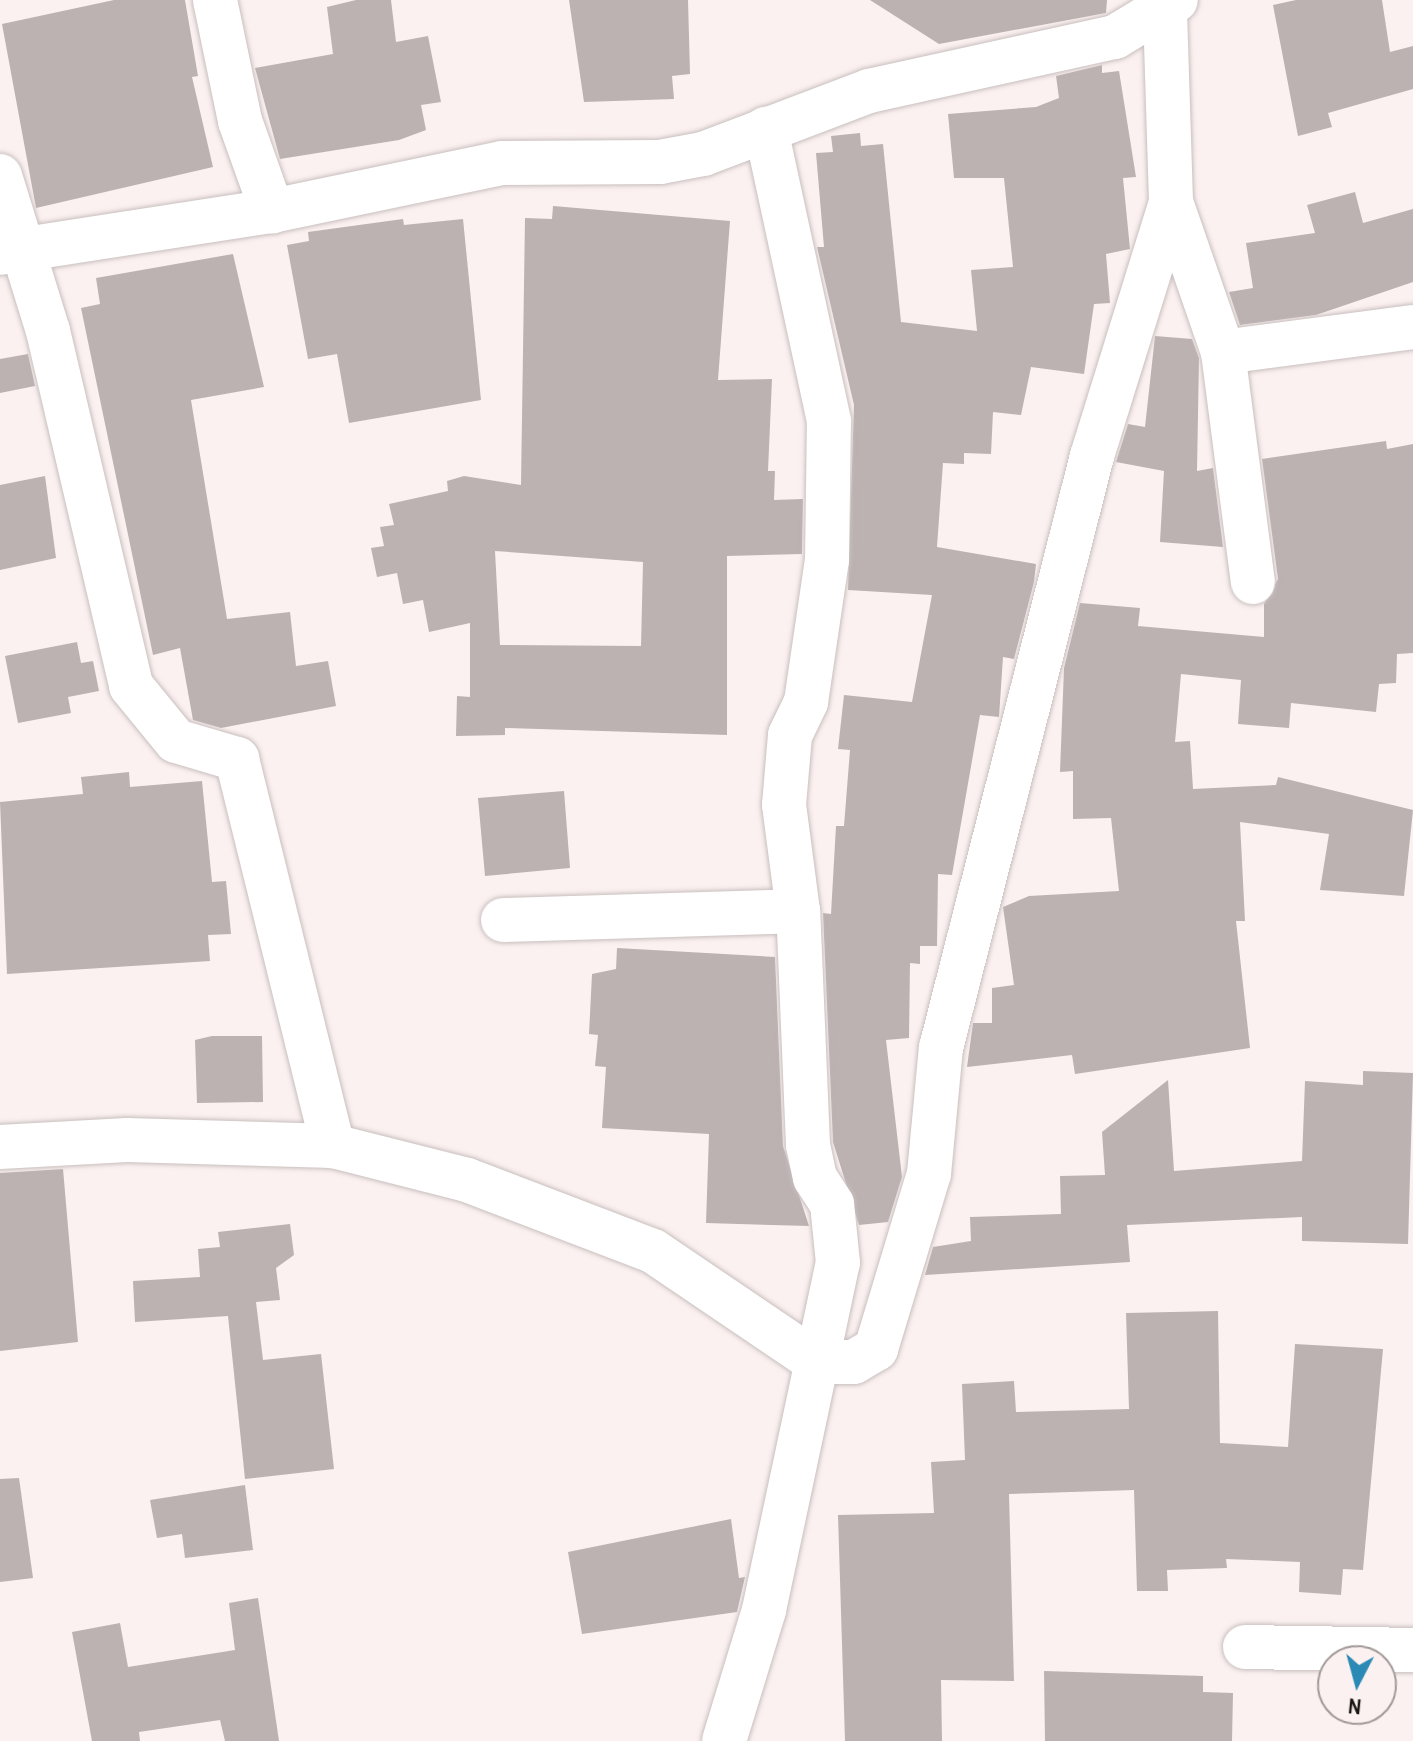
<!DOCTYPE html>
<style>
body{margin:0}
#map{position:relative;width:1413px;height:1741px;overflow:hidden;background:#fbf1f0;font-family:"Archivo Narrow",sans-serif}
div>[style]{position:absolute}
.building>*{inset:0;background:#bbb2b1}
.roads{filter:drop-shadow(0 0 2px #c8bfbe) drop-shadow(0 0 2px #c8bfbe)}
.street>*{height:44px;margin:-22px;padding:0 22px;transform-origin:22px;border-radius:22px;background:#fff}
span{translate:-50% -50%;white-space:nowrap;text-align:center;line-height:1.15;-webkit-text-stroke:6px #fbf1f0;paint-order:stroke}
.north{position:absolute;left:1317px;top:1645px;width:80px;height:80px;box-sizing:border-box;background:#fbf1f0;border:2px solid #a19a99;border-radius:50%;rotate:186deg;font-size:22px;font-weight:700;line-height:32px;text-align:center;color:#1a1716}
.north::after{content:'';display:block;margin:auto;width:28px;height:36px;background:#2a8ab5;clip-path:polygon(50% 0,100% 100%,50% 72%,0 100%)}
</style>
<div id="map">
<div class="building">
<i style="clip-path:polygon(114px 0,185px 0,198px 76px,192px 77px,213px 167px,36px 208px,2px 24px)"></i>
<i style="clip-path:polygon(356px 0,391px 0,396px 42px,428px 36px,441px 102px,421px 105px,426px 130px,399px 140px,280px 159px,255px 68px,333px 54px,327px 7px)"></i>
<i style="clip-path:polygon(569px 0,688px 0,690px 74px,672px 76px,674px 99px,584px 102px)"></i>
<i style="clip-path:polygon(870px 0,1107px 0,1106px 13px,939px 44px)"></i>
<i style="clip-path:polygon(1296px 0,1382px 0,1390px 52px,1413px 46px,1413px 89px,1328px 113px,1332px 127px,1298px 136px,1273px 5px)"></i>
<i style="clip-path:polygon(1102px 65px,1102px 73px,1119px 71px,1136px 177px,1123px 178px,1130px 249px,1106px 254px,1110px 303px,1094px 304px,1084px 374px,1031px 367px,1021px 415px,993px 412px,991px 454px,964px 453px,964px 464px,943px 463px,937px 547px,1036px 564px,1034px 582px,1014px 659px,1003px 657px,999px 717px,980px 715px,952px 875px,938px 874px,937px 946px,920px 946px,920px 964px,910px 963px,909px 1038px,886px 1040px,902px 1177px,888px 1222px,859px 1225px,833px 1142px,823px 913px,831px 914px,836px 826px,844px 826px,850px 750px,838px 749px,844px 695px,912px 702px,932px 595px,848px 590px,854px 405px,817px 247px,824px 247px,816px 153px,833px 152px,831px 136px,860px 133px,861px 146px,883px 144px,901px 322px,977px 331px,971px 270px,1013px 267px,1004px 178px,954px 178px,948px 114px,1036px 107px,1059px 98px,1056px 76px)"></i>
<i style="clip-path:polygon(1355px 192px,1363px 223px,1413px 209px,1413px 282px,1316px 315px,1240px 325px,1229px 292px,1253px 288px,1246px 243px,1315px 233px,1307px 205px)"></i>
<i style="clip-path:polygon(evenodd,553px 206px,730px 221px,718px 380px,772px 379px,768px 471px,775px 471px,774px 500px,803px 499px,802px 554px,727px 556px,727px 735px,505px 728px,505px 735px,456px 736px,457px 696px,470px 697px,470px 623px,429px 632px,423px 600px,403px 604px,397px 573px,377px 577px,371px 548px,384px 546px,380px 527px,394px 525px,389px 504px,448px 491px,447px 481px,464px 476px,521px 485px,525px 218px,552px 219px,553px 206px,495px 551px,643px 562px,641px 646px,500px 645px,495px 551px)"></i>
<i style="clip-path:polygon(403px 219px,404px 225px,463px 219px,481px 400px,349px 423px,337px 354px,308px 359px,287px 245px,309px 241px,308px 232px)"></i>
<i style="clip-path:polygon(233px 254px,264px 387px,191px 400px,227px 619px,290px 612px,296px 666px,328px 661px,336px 706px,221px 728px,193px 720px,180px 648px,153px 655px,81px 308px,100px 304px,96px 278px)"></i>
<i style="clip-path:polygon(1155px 336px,1192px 339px,1199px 358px,1197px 471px,1213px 468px,1223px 547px,1160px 542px,1164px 471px,1116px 462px,1128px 424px,1145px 427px)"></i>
<i style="clip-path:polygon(28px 354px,35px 386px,0 393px,0 359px)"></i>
<i style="clip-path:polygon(1386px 441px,1387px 449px,1413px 444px,1413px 653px,1397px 654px,1396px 683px,1379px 684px,1376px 712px,1291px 703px,1289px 728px,1238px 724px,1241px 680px,1181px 674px,1175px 742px,1190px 741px,1193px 789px,1276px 785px,1278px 777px,1413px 810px,1404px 896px,1320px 890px,1329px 834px,1240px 822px,1245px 921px,1236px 921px,1250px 1048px,1075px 1074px,1072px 1055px,967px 1067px,973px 1023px,992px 1023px,992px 988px,1014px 985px,1003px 907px,1029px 896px,1119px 891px,1111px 818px,1073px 819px,1073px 771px,1060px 772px,1064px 668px,1080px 603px,1140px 608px,1138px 626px,1264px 637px,1264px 604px,1278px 579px,1262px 459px)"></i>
<i style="clip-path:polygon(45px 476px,56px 558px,0 570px,0 485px)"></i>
<i style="clip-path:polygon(77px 642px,81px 663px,93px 661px,99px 691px,68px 697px,71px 713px,18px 723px,5px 656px)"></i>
<i style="clip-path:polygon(129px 772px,130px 787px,202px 781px,212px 882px,226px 881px,231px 934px,208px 935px,210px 961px,7px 974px,0 802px,83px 794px,81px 777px)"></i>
<i style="clip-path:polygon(564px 791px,570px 868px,485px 876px,478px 798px)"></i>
<i style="clip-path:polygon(617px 948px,775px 957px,783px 1146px,809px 1226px,706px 1223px,709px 1134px,602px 1128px,606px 1067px,595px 1066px,598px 1035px,589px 1034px,592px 974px,616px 969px)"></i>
<i style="clip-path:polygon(212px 1036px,262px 1036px,263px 1102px,197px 1103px,195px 1040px)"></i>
<i style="clip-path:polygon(1363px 1071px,1413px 1073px,1408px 1244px,1302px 1241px,1302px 1217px,1127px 1225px,1130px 1262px,925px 1275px,933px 1247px,971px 1241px,970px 1217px,1061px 1214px,1060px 1176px,1105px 1175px,1102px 1132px,1168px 1080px,1174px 1171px,1302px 1161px,1305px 1081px,1363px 1085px)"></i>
<i style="clip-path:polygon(63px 1169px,78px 1342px,0 1351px,0 1173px)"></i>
<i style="clip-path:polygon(290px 1224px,294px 1255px,276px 1268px,280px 1300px,256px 1302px,263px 1360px,321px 1354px,334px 1469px,245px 1479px,228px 1316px,135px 1322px,133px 1281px,200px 1277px,198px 1249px,220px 1247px,218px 1232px)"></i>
<i style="clip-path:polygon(1218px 1311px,1220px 1443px,1288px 1447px,1295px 1344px,1383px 1349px,1363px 1570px,1343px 1569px,1341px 1595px,1299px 1592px,1300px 1562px,1226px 1559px,1227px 1568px,1167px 1570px,1168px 1591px,1137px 1591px,1134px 1490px,1009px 1494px,1014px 1681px,941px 1680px,942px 1741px,845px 1741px,838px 1515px,934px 1513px,931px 1462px,965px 1460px,962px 1384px,1014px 1381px,1016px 1412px,1129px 1409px,1126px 1313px)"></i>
<i style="clip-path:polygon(19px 1478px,33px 1578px,0 1582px,0 1479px)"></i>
<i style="clip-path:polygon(245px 1485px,253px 1550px,185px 1558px,182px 1534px,157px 1538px,150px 1500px)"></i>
<i style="clip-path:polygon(731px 1519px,739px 1578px,745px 1577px,737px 1612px,582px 1634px,568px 1552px)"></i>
<i style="clip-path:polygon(258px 1598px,279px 1741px,225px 1741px,220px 1720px,139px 1732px,140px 1741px,92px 1741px,72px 1632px,120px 1623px,128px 1667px,235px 1650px,229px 1603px)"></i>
<i style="clip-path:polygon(1044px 1671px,1203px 1676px,1203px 1692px,1233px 1693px,1232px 1741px,1045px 1741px)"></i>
</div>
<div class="roads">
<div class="street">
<i style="left:215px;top:0;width:124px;rotate:78.3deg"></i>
<i style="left:240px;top:121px;width:96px;rotate:70.4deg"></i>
<i style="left:1165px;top:11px;width:191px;rotate:88.2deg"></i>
<i style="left:1171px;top:202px;width:159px;rotate:70.9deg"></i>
<i style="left:1223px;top:352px;width:232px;rotate:82.6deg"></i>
<i style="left:0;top:176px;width:162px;rotate:72.8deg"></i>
<i style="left:48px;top:331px;width:365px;rotate:76.8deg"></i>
<i style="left:131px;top:686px;width:71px;rotate:50.7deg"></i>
<i style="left:176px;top:741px;width:64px;rotate:16.4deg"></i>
<i style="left:237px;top:759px;width:399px;rotate:76.1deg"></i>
<i style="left:0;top:253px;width:275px;rotate:-8.8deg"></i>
<i style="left:272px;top:211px;width:235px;rotate:-11.8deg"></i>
<i style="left:502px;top:163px;width:158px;rotate:-0.4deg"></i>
<i style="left:660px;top:162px;width:44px;rotate:-10.5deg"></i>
<i style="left:703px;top:154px;width:178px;rotate:-20.8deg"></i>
<i style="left:869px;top:91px;width:252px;rotate:-12.4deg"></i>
<i style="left:1115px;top:37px;width:71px;rotate:-31.2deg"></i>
<i style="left:1223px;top:352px;width:192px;rotate:-7.5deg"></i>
<i style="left:503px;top:920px;width:295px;rotate:-1.7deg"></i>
<i style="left:0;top:1147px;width:127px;rotate:-3.2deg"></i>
<i style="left:127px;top:1140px;width:206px;rotate:1.7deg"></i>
<i style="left:333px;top:1146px;width:138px;rotate:14.2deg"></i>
<i style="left:467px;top:1180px;width:199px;rotate:20.9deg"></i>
<i style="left:653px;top:1251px;width:198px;rotate:34.1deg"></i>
<i style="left:817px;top:1362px;width:37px"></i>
<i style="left:854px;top:1362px;width:26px;rotate:-31deg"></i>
<i style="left:876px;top:1349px;width:183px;rotate:-73.2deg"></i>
<i style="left:929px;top:1174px;width:127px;rotate:-84.6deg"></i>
<i style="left:941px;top:1048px;width:611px;rotate:-75.69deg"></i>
<i style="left:1092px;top:456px;width:266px;rotate:-72.7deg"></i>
<i style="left:1245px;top:1647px;width:168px;rotate:1deg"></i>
<i style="left:724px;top:1741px;width:137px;rotate:-73deg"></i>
<i style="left:764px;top:1610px;width:355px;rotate:-78deg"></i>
<i style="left:838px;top:1263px;width:59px;rotate:-95.8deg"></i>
<i style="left:832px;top:1204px;width:31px;rotate:-123deg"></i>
<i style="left:815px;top:1178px;width:34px;rotate:-102deg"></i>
<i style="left:808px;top:1145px;width:234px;rotate:-92.4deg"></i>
<i style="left:798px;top:911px;width:107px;rotate:-97.5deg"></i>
<i style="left:784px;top:805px;width:70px;rotate:-85.1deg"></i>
<i style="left:790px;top:735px;width:37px;rotate:-64deg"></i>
<i style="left:806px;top:702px;width:144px;rotate:-81.6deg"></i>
<i style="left:827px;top:560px;width:139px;rotate:-89.2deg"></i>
<i style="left:829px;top:421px;width:299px;rotate:-102.2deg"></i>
</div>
</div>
<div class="north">N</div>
</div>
